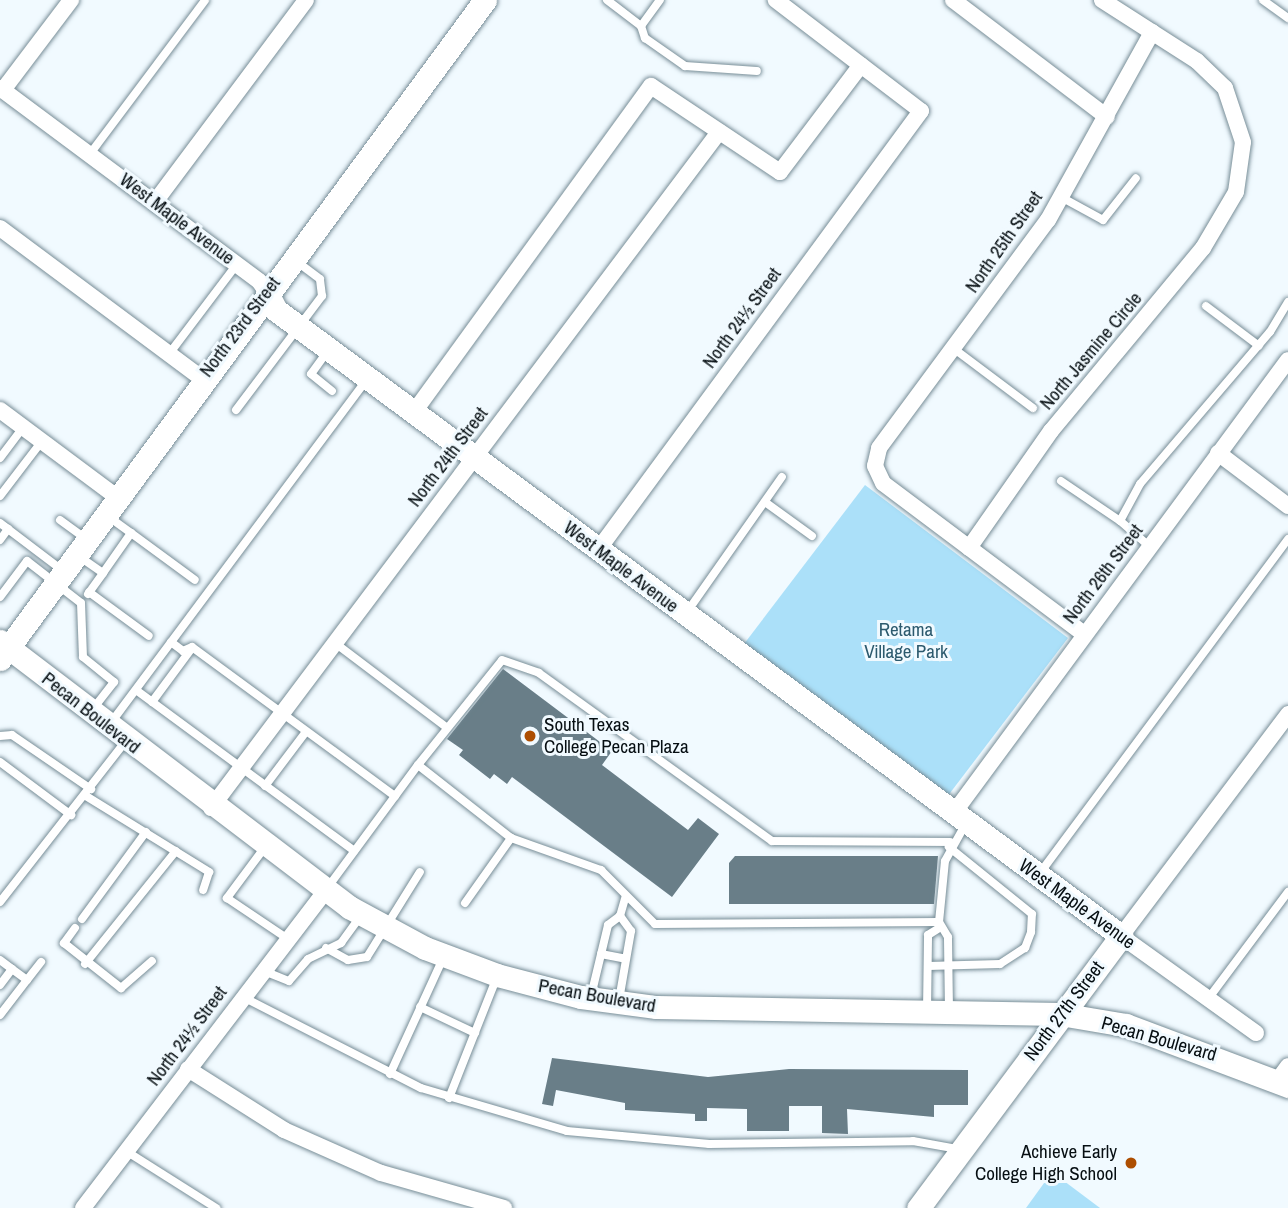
<!DOCTYPE html>
<meta charset="utf-8">
<style>
body{margin:0}
#map{position:relative;width:1288px;height:1208px;overflow:hidden;background:#f1faff;font-family:"Archivo Narrow",sans-serif}
div>[style]{position:absolute}
.green>*{inset:0;background:#abe0f9}
.building>*{inset:0;background:#697e88}
.roads{filter:drop-shadow(0 0 2px #778d97) drop-shadow(0 0 2px #778d97)}
.lane>*{height:8px;margin:-4px;padding:0 4px;transform-origin:4px;border-radius:4px;background:#fff}
.street>*{height:16px;margin:-8px;padding:0 8px;transform-origin:8px;border-radius:8px;background:#fff}
.secondary>*{height:23px;margin:-11.5px;padding:0 11.5px;transform-origin:11.5px;border-radius:11.5px;background:#fff}
.dots>*{width:19px;height:19px;translate:-50% -50%;box-sizing:border-box;border:4px solid #f1faff;border-radius:50%}
span{translate:-50% -50%;white-space:nowrap;text-align:center;line-height:1.15;-webkit-text-stroke:6px #f1faff;paint-order:stroke}
.street-label{font-size:19px;color:#060e12}
.park-label{font-size:19px;color:#2c5a6e}
.poi-label{font-size:19px;color:#060e12}
.left{translate:0 -50%;text-align:left}
.right{translate:-100% -50%;text-align:right}
</style>
<div id="map">
<div class="green">
<i style="clip-path:polygon(865px 485px,1068px 638px,947px 797px,744px 644px)"></i>
<i style="clip-path:polygon(1052px 1172px,1100px 1208px,1026px 1208px)"></i>
</div>
<div class="building">
<i style="clip-path:polygon(503px 669px,612px 751px,602px 765px,688px 830px,698px 818px,719px 834px,672px 897px,512px 777px,507px 784px,494px 774px,490px 779px,459px 755px,463px 750px,447px 739px)"></i>
<i style="clip-path:polygon(735px 856px,938px 856px,934px 904px,729px 904px,729px 863px)"></i>
<i style="clip-path:polygon(552px 1058px,708px 1077px,789px 1069px,968px 1070px,968px 1105px,934px 1105px,934px 1117px,847px 1109px,848px 1134px,822px 1133px,822px 1106px,789px 1106px,789px 1131px,747px 1131px,747px 1109px,707px 1108px,707px 1121px,695px 1121px,695px 1114px,625px 1110px,625px 1103px,556px 1090px,553px 1106px,542px 1104px)"></i>
</div>
<div class="roads">
<div class="lane">
<i style="left:607px;top:0;width:43px;rotate:37.4deg"></i>
<i style="left:641px;top:26px;width:32px;rotate:-54deg"></i>
<i style="left:1263px;top:0;width:31px;rotate:36deg"></i>
<i style="left:641px;top:26px;width:13px;rotate:72deg"></i>
<i style="left:645px;top:38px;width:49px;rotate:35deg"></i>
<i style="left:685px;top:66px;width:72px;rotate:4deg"></i>
<i style="left:90px;top:154px;width:192px;rotate:-53.2deg"></i>
<i style="left:1061px;top:197px;width:48px;rotate:28.7deg"></i>
<i style="left:1103px;top:220px;width:53px;rotate:-51.8deg"></i>
<i style="left:1206px;top:306px;width:66px;rotate:37deg"></i>
<i style="left:953px;top:348px;width:100px;rotate:36.9deg"></i>
<i style="left:327px;top:352px;width:27px;rotate:126deg"></i>
<i style="left:311px;top:374px;width:27px;rotate:39deg"></i>
<i style="left:169px;top:354px;width:113px;rotate:-52.9deg"></i>
<i style="left:236px;top:410px;width:143px;rotate:-53deg"></i>
<i style="left:322px;top:296px;width:17px;rotate:-97deg"></i>
<i style="left:320px;top:279px;width:30px;rotate:-143deg"></i>
<i style="left:0;top:458px;width:39px;rotate:-53deg"></i>
<i style="left:1061px;top:481px;width:71px;rotate:34.1deg"></i>
<i style="left:0;top:496px;width:69px;rotate:-52.6deg"></i>
<i style="left:765px;top:502px;width:58px;rotate:35.9deg"></i>
<i style="left:60px;top:520px;width:31px;rotate:36deg"></i>
<i style="left:0;top:523px;width:78px;rotate:37.2deg"></i>
<i style="left:131px;top:533px;width:79px;rotate:36.3deg"></i>
<i style="left:0;top:540px;width:14px;rotate:-54deg"></i>
<i style="left:1149px;top:546px;width:38px;rotate:-139deg"></i>
<i style="left:1120px;top:521px;width:42px;rotate:-61.6deg"></i>
<i style="left:1140px;top:484px;width:200px;rotate:-49.5deg"></i>
<i style="left:1270px;top:332px;width:35px;rotate:-59deg"></i>
<i style="left:80px;top:557px;width:28px;rotate:35deg"></i>
<i style="left:103px;top:573px;width:49px;rotate:-55deg"></i>
<i style="left:131px;top:533px;width:29px;rotate:-144deg"></i>
<i style="left:89px;top:592px;width:74px;rotate:36.3deg"></i>
<i style="left:88px;top:594px;width:26px;rotate:-54deg"></i>
<i style="left:0;top:597px;width:45px;rotate:-53.1deg"></i>
<i style="left:27px;top:561px;width:68px;rotate:37.9deg"></i>
<i style="left:81px;top:603px;width:54px;rotate:87.9deg"></i>
<i style="left:83px;top:657px;width:40px;rotate:39deg"></i>
<i style="left:114px;top:682px;width:36px;rotate:128deg"></i>
<i style="left:687px;top:612px;width:165px;rotate:-54.9deg"></i>
<i style="left:171px;top:642px;width:15px;rotate:37deg"></i>
<i style="left:183px;top:651px;width:10px;rotate:-24deg"></i>
<i style="left:192px;top:647px;width:252px;rotate:36.3deg"></i>
<i style="left:335px;top:643px;width:139px;rotate:37.1deg"></i>
<i style="left:136px;top:690px;width:271px;rotate:36.4deg"></i>
<i style="left:152px;top:702px;width:67px;rotate:-53.5deg"></i>
<i style="left:110px;top:724px;width:428px;rotate:-53.3deg"></i>
<i style="left:0;top:736px;width:12px;rotate:-5deg"></i>
<i style="left:12px;top:735px;width:96px;rotate:34.4deg"></i>
<i style="left:0;top:762px;width:89px;rotate:36.7deg"></i>
<i style="left:418px;top:765px;width:134px;rotate:-51.3deg"></i>
<i style="left:502px;top:660px;width:39px;rotate:19deg"></i>
<i style="left:539px;top:673px;width:287px;rotate:35.8deg"></i>
<i style="left:772px;top:841px;width:178px;rotate:0.3deg"></i>
<i style="left:265px;top:786px;width:66px;rotate:-53deg"></i>
<i style="left:86px;top:796px;width:145px;rotate:31.7deg"></i>
<i style="left:209px;top:872px;width:19px;rotate:108deg"></i>
<i style="left:265px;top:847px;width:64px;rotate:126.7deg"></i>
<i style="left:227px;top:898px;width:73px;rotate:33.9deg"></i>
<i style="left:1040px;top:873px;width:416px;rotate:-53.4deg"></i>
<i style="left:328px;top:887px;width:152px;rotate:-53.6deg"></i>
<i style="left:418px;top:765px;width:118px;rotate:38.1deg"></i>
<i style="left:511px;top:838px;width:96px;rotate:19.6deg"></i>
<i style="left:601px;top:870px;width:76px;rotate:45deg"></i>
<i style="left:655px;top:924px;width:284px;rotate:-0.4deg"></i>
<i style="left:0;top:902px;width:204px;rotate:-52deg"></i>
<i style="left:465px;top:903px;width:80px;rotate:-54.7deg"></i>
<i style="left:82px;top:919px;width:108px;rotate:-53.7deg"></i>
<i style="left:75px;top:928px;width:19px;rotate:126deg"></i>
<i style="left:64px;top:943px;width:73px;rotate:38.3deg"></i>
<i style="left:121px;top:988px;width:41px;rotate:-41.1deg"></i>
<i style="left:326px;top:948px;width:25px;rotate:29deg"></i>
<i style="left:348px;top:960px;width:19px;rotate:-9deg"></i>
<i style="left:367px;top:957px;width:100px;rotate:-58.1deg"></i>
<i style="left:601px;top:954px;width:25px;rotate:11deg"></i>
<i style="left:0;top:960px;width:15px;rotate:37deg"></i>
<i style="left:12px;top:969px;width:20px;rotate:127deg"></i>
<i style="left:85px;top:964px;width:145px;rotate:-51.2deg"></i>
<i style="left:928px;top:966px;width:72px;rotate:-1.6deg"></i>
<i style="left:1000px;top:964px;width:30px;rotate:-33deg"></i>
<i style="left:1025px;top:948px;width:17px;rotate:-69deg"></i>
<i style="left:1031px;top:932px;width:18px;rotate:-87deg"></i>
<i style="left:1032px;top:914px;width:107px;rotate:-141.1deg"></i>
<i style="left:264px;top:971px;width:27px;rotate:22deg"></i>
<i style="left:289px;top:981px;width:29px;rotate:-49deg"></i>
<i style="left:308px;top:959px;width:37px;rotate:-26deg"></i>
<i style="left:341px;top:943px;width:32px;rotate:-54deg"></i>
<i style="left:27px;top:980px;width:23px;rotate:-52deg"></i>
<i style="left:591px;top:996px;width:73px;rotate:-76.5deg"></i>
<i style="left:608px;top:925px;width:15px;rotate:-37deg"></i>
<i style="left:620px;top:916px;width:19px;rotate:-74deg"></i>
<i style="left:243px;top:997px;width:200px;rotate:27.1deg"></i>
<i style="left:421px;top:1088px;width:152px;rotate:16.4deg"></i>
<i style="left:567px;top:1131px;width:143px;rotate:5.2deg"></i>
<i style="left:709px;top:1144px;width:204px;rotate:-0.8deg"></i>
<i style="left:913px;top:1141px;width:46px;rotate:10.1deg"></i>
<i style="left:1208px;top:999px;width:134px;rotate:-53.2deg"></i>
<i style="left:619px;top:1000px;width:70px;rotate:-80.1deg"></i>
<i style="left:631px;top:931px;width:19px;rotate:-126deg"></i>
<i style="left:420px;top:1007px;width:61px;rotate:25.3deg"></i>
<i style="left:927px;top:1010px;width:75px;rotate:-89.2deg"></i>
<i style="left:928px;top:935px;width:13px;rotate:-32deg"></i>
<i style="left:949px;top:1011px;width:74px;rotate:-90.8deg"></i>
<i style="left:948px;top:937px;width:17px;rotate:-121deg"></i>
<i style="left:939px;top:922px;width:61px;rotate:-84.4deg"></i>
<i style="left:945px;top:861px;width:41px;rotate:-60.9deg"></i>
<i style="left:0;top:1015px;width:44px;rotate:-52.4deg"></i>
<i style="left:27px;top:980px;width:19px;rotate:-144deg"></i>
<i style="left:390px;top:1074px;width:130px;rotate:-65.4deg"></i>
<i style="left:449px;top:1098px;width:130px;rotate:-68.4deg"></i>
<i style="left:126px;top:1151px;width:107px;rotate:32.3deg"></i>
</div>
<div class="street">
<i style="left:953px;top:0;width:193px;rotate:37.2deg"></i>
<i style="left:0;top:88px;width:323px;rotate:36.7deg"></i>
<i style="left:259px;top:281px;width:14px;rotate:56deg"></i>
<i style="left:3px;top:90px;width:113px;rotate:-52.9deg"></i>
<i style="left:155px;top:202px;width:252px;rotate:-53.2deg"></i>
<i style="left:0;top:228px;width:251px;rotate:36.7deg"></i>
<i style="left:0;top:410px;width:142px;rotate:36.7deg"></i>
<i style="left:414px;top:412px;width:403px;rotate:-54deg"></i>
<i style="left:651px;top:86px;width:155px;rotate:33.7deg"></i>
<i style="left:780px;top:172px;width:134px;rotate:-52.9deg"></i>
<i style="left:1218px;top:453px;width:88px;rotate:37.1deg"></i>
<i style="left:969px;top:548px;width:143px;rotate:-55deg"></i>
<i style="left:1051px;top:431px;width:238px;rotate:-50.3deg"></i>
<i style="left:1203px;top:248px;width:65px;rotate:-59.5deg"></i>
<i style="left:1236px;top:192px;width:50px;rotate:-82deg"></i>
<i style="left:1243px;top:142px;width:57px;rotate:-108.4deg"></i>
<i style="left:1225px;top:88px;width:39px;rotate:-136deg"></i>
<i style="left:1197px;top:61px;width:113px;rotate:-147.3deg"></i>
<i style="left:598px;top:550px;width:545px;rotate:-53.66deg"></i>
<i style="left:921px;top:111px;width:183px;rotate:-142.6deg"></i>
<i style="left:1084px;top:634px;width:251px;rotate:-143.1deg"></i>
<i style="left:883px;top:483px;width:19px;rotate:-115deg"></i>
<i style="left:875px;top:466px;width:18px;rotate:-77deg"></i>
<i style="left:879px;top:448px;width:284px;rotate:-53.5deg"></i>
<i style="left:1048px;top:220px;width:215px;rotate:-61deg"></i>
<i style="left:211px;top:808px;width:846px;rotate:-53.08deg"></i>
<i style="left:953px;top:814px;width:564px;rotate:-53.58deg"></i>
<i style="left:1256px;top:1033px;width:166px;rotate:-144.3deg"></i>
<i style="left:1121px;top:936px;width:278px;rotate:-53deg"></i>
<i style="left:188px;top:1069px;width:114px;rotate:32.4deg"></i>
<i style="left:284px;top:1130px;width:106px;rotate:23.9deg"></i>
<i style="left:381px;top:1173px;width:128px;rotate:15.9deg"></i>
<i style="left:1278px;top:1080px;width:17px;rotate:-54deg"></i>
<i style="left:83px;top:1208px;width:399px;rotate:-52.6deg"></i>
</div>
<div class="secondary">
<i style="left:267px;top:293px;width:19px;rotate:62deg"></i>
<i style="left:276px;top:310px;width:1052px;rotate:36.53deg"></i>
<i style="left:1121px;top:936px;width:339px;rotate:126.7deg"></i>
<i style="left:0;top:641px;width:439px;rotate:37.3deg"></i>
<i style="left:349px;top:907px;width:86px;rotate:28.3deg"></i>
<i style="left:425px;top:948px;width:77px;rotate:20.6deg"></i>
<i style="left:497px;top:975px;width:87px;rotate:14.7deg"></i>
<i style="left:581px;top:997px;width:76px;rotate:7.6deg"></i>
<i style="left:656px;top:1007px;width:404px;rotate:1deg"></i>
<i style="left:1060px;top:1014px;width:67px;rotate:9.5deg"></i>
<i style="left:1126px;top:1025px;width:173px;rotate:20.6deg"></i>
<i style="left:0;top:659px;width:818px;rotate:-53.65deg"></i>
</div>
</div>
<div class="dots">
<i style="left:530px;top:736px;background:#ad4e01"></i>
<i style="left:1131px;top:1163px;background:#ad4e01"></i>
</div>
<div class="street-label">
<span style="left:177px;top:219px;rotate:37deg">West Maple Avenue</span>
<span style="left:1004px;top:242px;rotate:-55deg">North 25th Street</span>
<span style="left:742px;top:318px;rotate:-54deg">North 24½ Street</span>
<span style="left:240px;top:327px;rotate:-53deg">North 23rd Street</span>
<span style="left:1091px;top:351px;rotate:-50deg">North Jasmine Circle</span>
<span style="left:448px;top:457px;rotate:-53deg">North 24th Street</span>
<span style="left:621px;top:567px;rotate:37deg">West Maple Avenue</span>
<span style="left:1103px;top:574px;rotate:-53deg">North 26th Street</span>
<span style="left:91px;top:713px;rotate:38deg">Pecan Boulevard</span>
<span style="left:1077px;top:904px;rotate:36deg">West Maple Avenue</span>
<span style="left:597px;top:996px;rotate:10deg">Pecan Boulevard</span>
<span style="left:1064px;top:1011px;rotate:-53deg">North 27th Street</span>
<span style="left:187px;top:1036px;rotate:-53deg">North 24½ Street</span>
<span style="left:1159px;top:1039px;rotate:16deg">Pecan Boulevard</span>
</div>
<div class="park-label">
<span style="left:906px;top:641px">Retama<br>Village Park</span>
</div>
<div class="poi-label">
<span class="left" style="left:544px;top:736px">South Texas<br>College Pecan Plaza</span>
<span class="right" style="left:1117px;top:1163px">Achieve Early<br>College High School</span>
</div>
</div>
